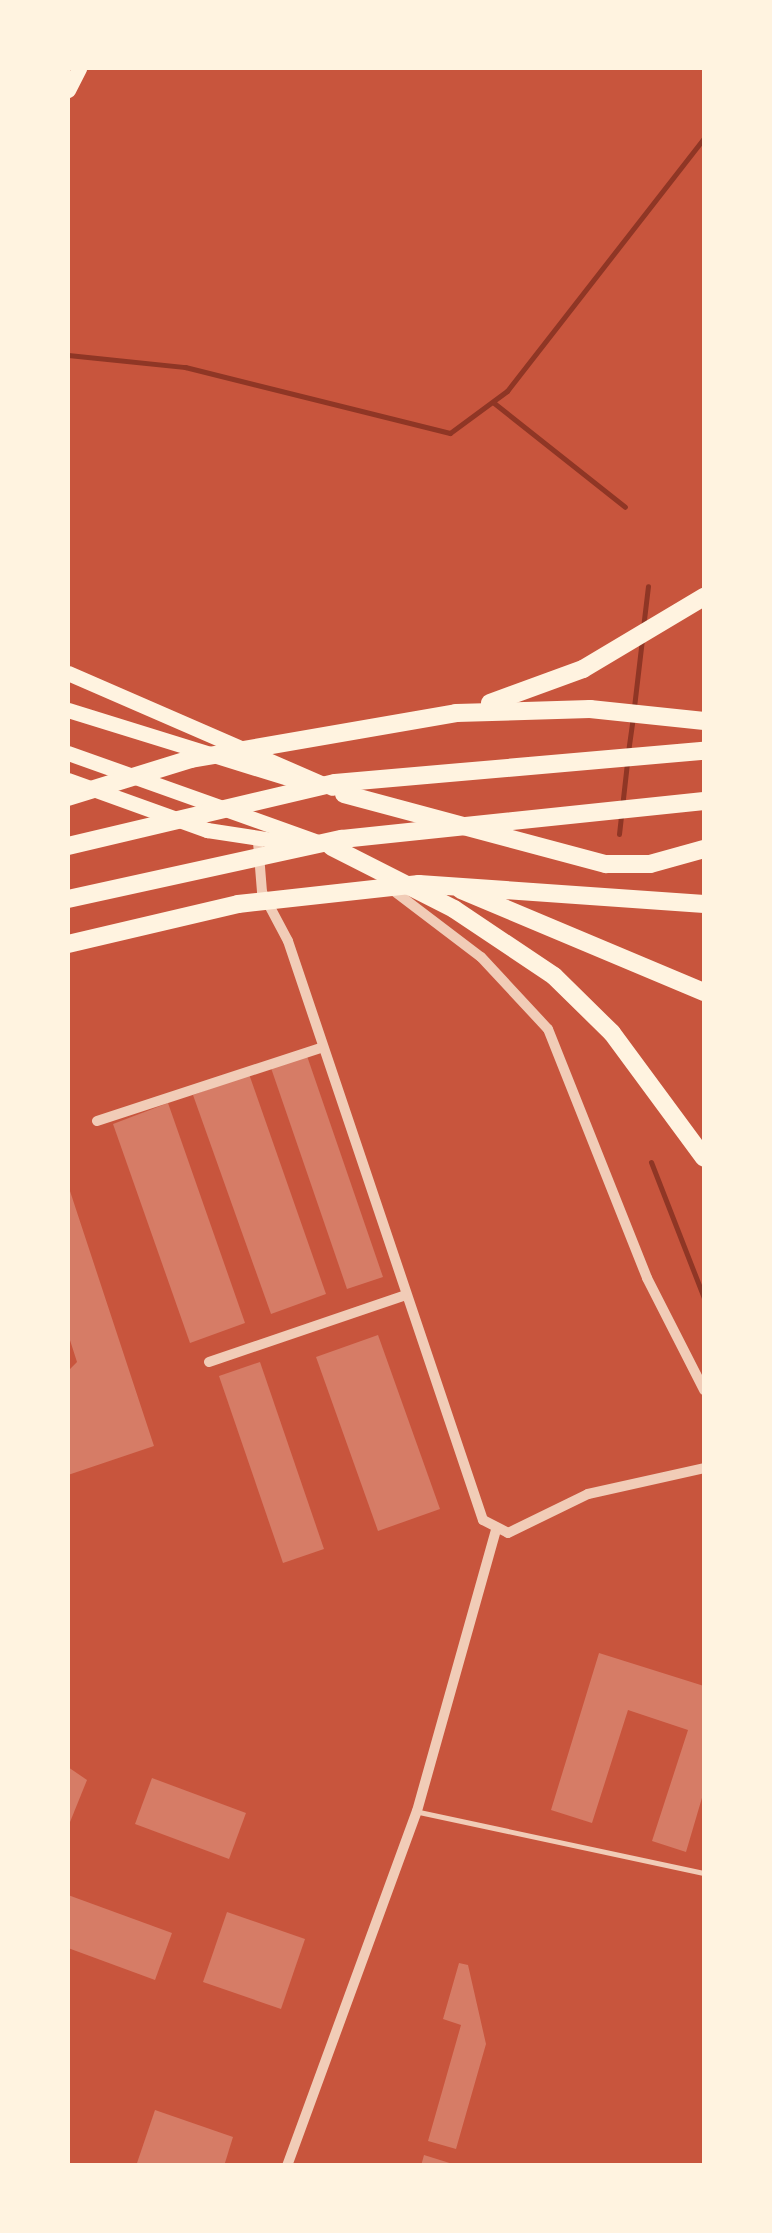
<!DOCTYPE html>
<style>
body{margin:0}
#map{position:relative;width:772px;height:2233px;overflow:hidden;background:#c8553d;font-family:"Noto Serif",serif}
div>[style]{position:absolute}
.stream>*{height:5px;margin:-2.5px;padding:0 2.5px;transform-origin:2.5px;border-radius:2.5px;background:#8f3625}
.building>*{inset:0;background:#d67c66}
.service>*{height:5px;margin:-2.5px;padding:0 2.5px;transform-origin:2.5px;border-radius:2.5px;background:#f1ccb7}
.minor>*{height:10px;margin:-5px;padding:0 5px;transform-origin:5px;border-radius:5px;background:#f1ccb7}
.primary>*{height:15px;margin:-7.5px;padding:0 7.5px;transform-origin:7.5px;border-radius:7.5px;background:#fff3e0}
.trunk>*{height:15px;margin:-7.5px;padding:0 7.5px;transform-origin:7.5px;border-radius:7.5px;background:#fff3e0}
.motorway>*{height:18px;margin:-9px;padding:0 9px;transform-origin:9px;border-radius:9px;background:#fff3e0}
span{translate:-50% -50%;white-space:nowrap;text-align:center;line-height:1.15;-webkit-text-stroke:10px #fff3e0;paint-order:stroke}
.frame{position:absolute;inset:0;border:70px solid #fff3e0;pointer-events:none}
</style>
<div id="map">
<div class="stream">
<i style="left:68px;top:355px;width:118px;rotate:5.9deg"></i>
<i style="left:185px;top:367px;width:273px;rotate:14deg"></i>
<i style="left:450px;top:433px;width:71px;rotate:-36.4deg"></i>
<i style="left:507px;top:391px;width:321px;rotate:-52.1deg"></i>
<i style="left:494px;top:403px;width:167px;rotate:38.4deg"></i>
<i style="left:643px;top:628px;width:42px;rotate:-83.2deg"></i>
<i style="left:634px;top:707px;width:68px;rotate:-83.3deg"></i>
<i style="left:628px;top:752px;width:34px;rotate:-82deg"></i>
<i style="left:619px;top:834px;width:71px;rotate:-83.6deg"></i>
<i style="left:651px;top:1162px;width:146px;rotate:68.7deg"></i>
</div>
<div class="building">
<i style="clip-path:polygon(307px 1056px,383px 1277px,347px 1289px,271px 1068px)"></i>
<i style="clip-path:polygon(249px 1074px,326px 1294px,271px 1314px,193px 1095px)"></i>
<i style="clip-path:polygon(168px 1103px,245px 1323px,190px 1343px,113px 1124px)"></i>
<i style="clip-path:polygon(68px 1185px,154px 1446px,68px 1475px,68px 1371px,77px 1362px,68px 1334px)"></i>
<i style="clip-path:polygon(378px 1335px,440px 1509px,378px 1531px,316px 1357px)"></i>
<i style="clip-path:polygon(260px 1362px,324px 1549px,283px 1563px,219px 1376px)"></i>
<i style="clip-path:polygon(599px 1653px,704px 1686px,704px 1791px,686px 1852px,652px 1841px,688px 1730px,628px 1710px,592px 1823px,551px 1810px)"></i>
<i style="clip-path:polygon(68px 1767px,87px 1780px,68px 1827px)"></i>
<i style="clip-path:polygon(152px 1778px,246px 1813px,229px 1859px,135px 1824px)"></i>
<i style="clip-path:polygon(68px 1895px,172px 1933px,155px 1980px,68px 1948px)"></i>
<i style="clip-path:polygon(227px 1912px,305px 1939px,281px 2009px,203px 1982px)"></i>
<i style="clip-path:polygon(459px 1963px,468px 1965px,486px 2044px,456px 2149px,428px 2141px,461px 2025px,443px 2019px)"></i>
<i style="clip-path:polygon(155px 2110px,233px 2137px,224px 2166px,136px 2166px)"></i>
<i style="clip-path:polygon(424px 2155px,456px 2165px,456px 2166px,421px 2166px)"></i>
</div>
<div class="service">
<i style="left:419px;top:1812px;width:291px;rotate:12.1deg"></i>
</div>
<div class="minor">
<i style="left:258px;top:842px;width:50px;rotate:85.4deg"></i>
<i style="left:262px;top:892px;width:55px;rotate:62deg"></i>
<i style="left:288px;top:941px;width:611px;rotate:71.39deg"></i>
<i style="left:483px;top:1520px;width:28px;rotate:27deg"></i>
<i style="left:508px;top:1533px;width:89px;rotate:-26deg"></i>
<i style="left:588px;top:1494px;width:119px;rotate:-12.6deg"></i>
<i style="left:390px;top:888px;width:114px;rotate:37.2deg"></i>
<i style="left:481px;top:957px;width:98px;rotate:47.1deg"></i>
<i style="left:548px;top:1029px;width:268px;rotate:68.3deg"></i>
<i style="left:647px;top:1278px;width:126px;rotate:63deg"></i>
<i style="left:97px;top:1121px;width:236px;rotate:-18.1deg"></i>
<i style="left:209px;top:1362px;width:205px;rotate:-18.8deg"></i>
<i style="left:287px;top:2166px;width:378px;rotate:-69.9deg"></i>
<i style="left:417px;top:1811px;width:292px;rotate:-74.3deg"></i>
</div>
<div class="primary">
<i style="left:68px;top:90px;width:25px;rotate:-63deg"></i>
<i style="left:68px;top:673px;width:288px;rotate:23.5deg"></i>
<i style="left:68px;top:780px;width:148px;rotate:19.8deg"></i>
<i style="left:207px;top:830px;width:93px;rotate:8.7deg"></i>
</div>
<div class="trunk">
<i style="left:68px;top:710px;width:261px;rotate:17.2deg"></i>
<i style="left:68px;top:753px;width:272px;rotate:19.6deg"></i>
</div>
<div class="motorway">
<i style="left:490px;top:703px;width:99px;rotate:-20.1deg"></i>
<i style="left:583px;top:669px;width:141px;rotate:-30.8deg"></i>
<i style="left:344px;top:794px;width:271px;rotate:15deg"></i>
<i style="left:606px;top:864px;width:44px"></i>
<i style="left:650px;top:864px;width:56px;rotate:-15.5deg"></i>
<i style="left:68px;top:797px;width:129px;rotate:-17.2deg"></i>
<i style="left:191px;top:759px;width:269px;rotate:-9.8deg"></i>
<i style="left:456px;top:713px;width:134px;rotate:-1.7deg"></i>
<i style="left:590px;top:709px;width:115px;rotate:6deg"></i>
<i style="left:68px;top:846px;width:274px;rotate:-13.3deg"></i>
<i style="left:335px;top:783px;width:370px;rotate:-5deg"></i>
<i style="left:332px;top:847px;width:137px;rotate:26.9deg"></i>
<i style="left:454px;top:909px;width:120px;rotate:33.8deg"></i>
<i style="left:554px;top:976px;width:81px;rotate:44.5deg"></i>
<i style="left:612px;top:1033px;width:155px;rotate:53.6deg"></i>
<i style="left:461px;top:890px;width:264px;rotate:22.8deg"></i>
<i style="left:68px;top:899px;width:280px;rotate:-12.4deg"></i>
<i style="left:342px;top:839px;width:364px;rotate:-6deg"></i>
<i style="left:68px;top:944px;width:175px;rotate:-13.2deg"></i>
<i style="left:238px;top:904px;width:182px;rotate:-6.3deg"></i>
<i style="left:419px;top:884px;width:286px;rotate:4deg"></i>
</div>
<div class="frame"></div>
</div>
